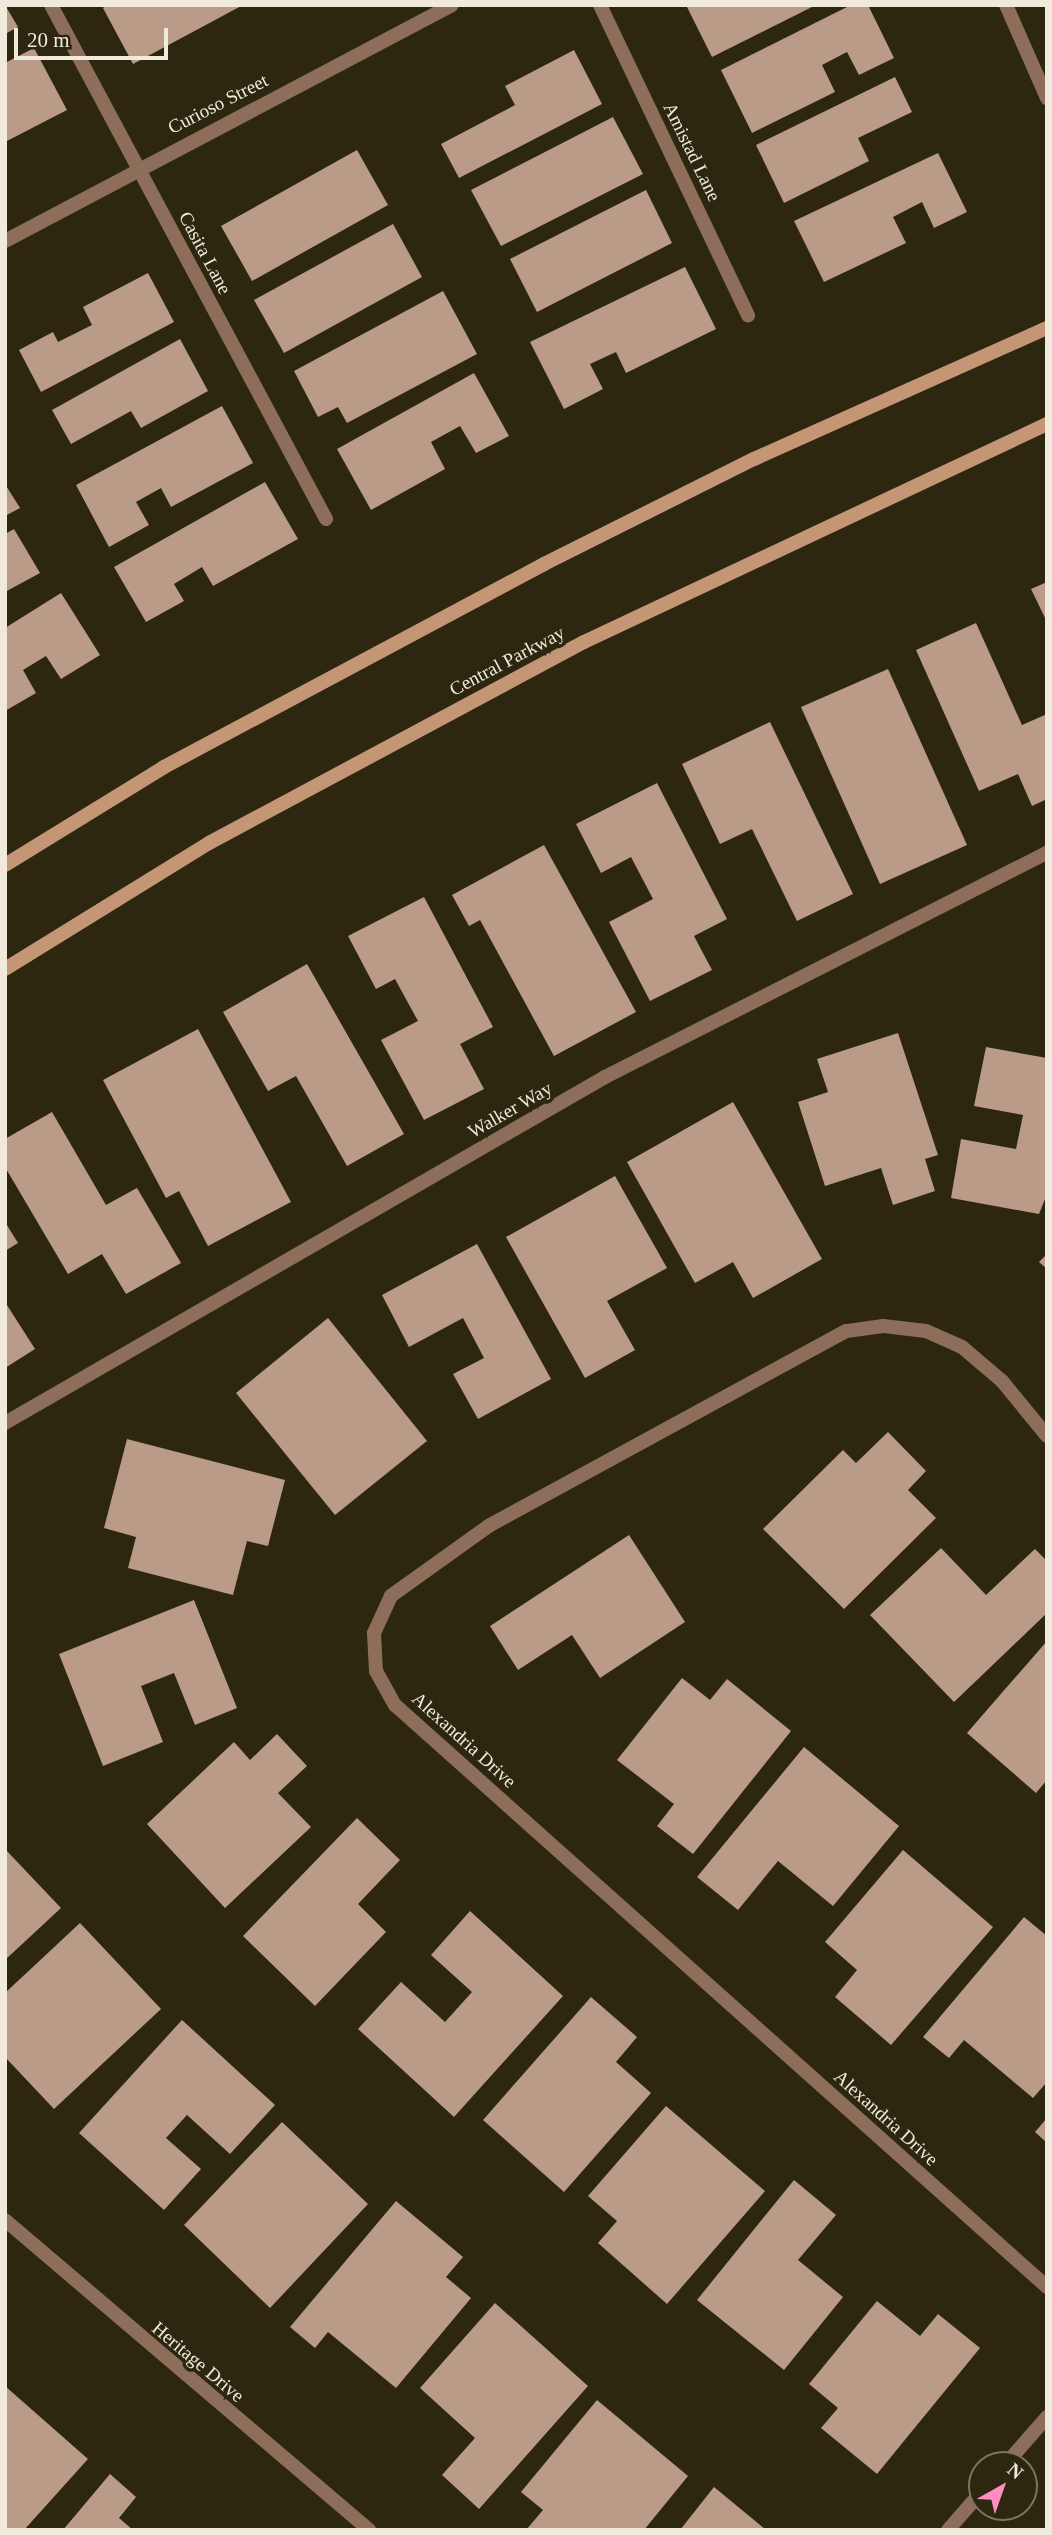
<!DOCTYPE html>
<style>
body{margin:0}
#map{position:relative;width:1052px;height:2535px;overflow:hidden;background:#2e2710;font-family:"Times New Roman",serif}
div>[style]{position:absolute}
.building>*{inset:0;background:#ba9b87}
.service>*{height:14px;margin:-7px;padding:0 7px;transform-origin:7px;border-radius:7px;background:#8c6e5a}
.minor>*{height:14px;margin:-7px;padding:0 7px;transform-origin:7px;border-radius:7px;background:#8c6e5a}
.tertiary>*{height:14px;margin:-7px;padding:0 7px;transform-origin:7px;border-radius:7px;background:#8c6e5a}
.secondary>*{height:14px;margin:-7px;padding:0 7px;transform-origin:7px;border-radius:7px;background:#c59676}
span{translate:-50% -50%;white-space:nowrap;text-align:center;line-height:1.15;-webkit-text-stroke:7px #2e2710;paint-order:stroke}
.street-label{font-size:19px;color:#efeadc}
.frame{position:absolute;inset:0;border:7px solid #efeadc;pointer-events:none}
.north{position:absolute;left:968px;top:2451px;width:70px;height:70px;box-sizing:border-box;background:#2e2710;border:2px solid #7b7562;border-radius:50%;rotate:40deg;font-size:19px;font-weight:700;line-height:28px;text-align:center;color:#efeadc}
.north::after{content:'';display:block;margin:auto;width:24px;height:32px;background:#fd8ebf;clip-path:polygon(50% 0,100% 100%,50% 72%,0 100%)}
.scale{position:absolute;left:14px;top:28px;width:154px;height:32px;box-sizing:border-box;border:4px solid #efeadc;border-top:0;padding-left:9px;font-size:21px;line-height:24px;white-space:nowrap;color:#efeadc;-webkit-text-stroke:5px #2e2710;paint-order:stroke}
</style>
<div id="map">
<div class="building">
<i style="clip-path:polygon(5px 5px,18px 27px,5px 34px)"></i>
<i style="clip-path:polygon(243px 5px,133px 64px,103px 8px,107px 5px)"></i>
<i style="clip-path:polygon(686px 5px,816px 5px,712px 57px)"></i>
<i style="clip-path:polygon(851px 5px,868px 5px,894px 58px,859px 75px,847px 52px,822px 65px,835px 92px,752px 133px,721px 70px)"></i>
<i style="clip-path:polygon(34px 48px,67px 110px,5px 142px,5px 63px)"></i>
<i style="clip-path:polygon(574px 50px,602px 104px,459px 178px,441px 144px,515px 105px,505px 86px)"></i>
<i style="clip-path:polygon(895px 77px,912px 112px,858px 138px,869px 161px,784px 203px,756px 145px)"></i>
<i style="clip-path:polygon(613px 117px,643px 174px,501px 246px,471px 190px)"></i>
<i style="clip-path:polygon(357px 150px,388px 205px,252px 281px,221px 226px)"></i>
<i style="clip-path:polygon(938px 153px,967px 212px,934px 228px,922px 202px,893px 217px,906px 243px,824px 282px,794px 221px)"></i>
<i style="clip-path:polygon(646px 190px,672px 243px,537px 312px,510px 259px)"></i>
<i style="clip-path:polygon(393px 224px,422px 277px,284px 353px,254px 300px)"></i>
<i style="clip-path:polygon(685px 267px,716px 329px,626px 373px,616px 352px,590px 364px,603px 389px,564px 409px,530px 342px)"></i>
<i style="clip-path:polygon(148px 273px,174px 322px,41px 392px,19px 350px,53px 332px,58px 342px,92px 325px,83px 307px)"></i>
<i style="clip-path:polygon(443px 291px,477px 354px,347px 423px,338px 407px,318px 417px,294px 371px)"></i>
<i style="clip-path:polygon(180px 339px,208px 391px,141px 428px,131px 411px,71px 444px,52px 410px)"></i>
<i style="clip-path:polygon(474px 373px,509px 436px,476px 453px,460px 426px,431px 442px,445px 469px,371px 510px,337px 449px)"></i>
<i style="clip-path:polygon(222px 406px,253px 463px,171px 507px,161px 488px,136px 502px,149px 525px,109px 547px,76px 485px)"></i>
<i style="clip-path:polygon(265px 482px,298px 539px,213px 586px,202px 567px,174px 584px,184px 601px,146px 622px,114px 567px)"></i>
<i style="clip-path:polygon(5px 484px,20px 508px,5px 516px)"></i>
<i style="clip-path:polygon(14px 529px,40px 573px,5px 592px,5px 534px)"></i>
<i style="clip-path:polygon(1047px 582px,1047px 622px,1031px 589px)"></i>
<i style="clip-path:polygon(61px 593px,100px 655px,61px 679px,46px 656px,23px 670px,36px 693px,5px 711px,5px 628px)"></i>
<i style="clip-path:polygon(976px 623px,1022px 725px,1047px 714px,1047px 799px,1032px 806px,1018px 774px,979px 791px,916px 650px)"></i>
<i style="clip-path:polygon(888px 669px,967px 845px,880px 884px,801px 707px)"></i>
<i style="clip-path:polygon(770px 722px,853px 894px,797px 921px,752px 829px,720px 844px,682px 764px)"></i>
<i style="clip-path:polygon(657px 783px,727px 919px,694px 936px,712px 970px,650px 1001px,609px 922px,653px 899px,631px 857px,601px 873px,576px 824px)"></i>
<i style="clip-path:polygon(544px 845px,636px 1012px,554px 1056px,480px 920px,469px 926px,452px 895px)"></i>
<i style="clip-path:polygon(424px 897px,493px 1027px,460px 1044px,484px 1089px,424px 1120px,381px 1040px,418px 1021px,395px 979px,376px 989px,348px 936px)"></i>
<i style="clip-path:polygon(307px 964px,404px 1134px,347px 1166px,296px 1076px,268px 1091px,223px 1012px)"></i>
<i style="clip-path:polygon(198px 1029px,291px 1202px,208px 1246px,179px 1191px,166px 1198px,103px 1080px)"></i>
<i style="clip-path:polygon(898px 1033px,938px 1155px,925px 1159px,935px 1191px,893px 1205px,881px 1168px,825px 1186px,798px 1102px,828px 1092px,817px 1059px)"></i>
<i style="clip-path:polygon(986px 1047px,1047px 1058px,1047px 1194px,1039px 1214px,951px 1198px,961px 1139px,1016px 1149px,1023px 1115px,974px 1106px)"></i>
<i style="clip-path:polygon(733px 1102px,822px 1259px,753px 1298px,733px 1262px,695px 1283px,627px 1162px)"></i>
<i style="clip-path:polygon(52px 1112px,106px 1205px,137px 1188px,181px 1263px,126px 1294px,102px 1254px,68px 1274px,5px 1167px,5px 1139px)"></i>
<i style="clip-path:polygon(615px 1176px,667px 1268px,607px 1301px,635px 1350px,585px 1378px,506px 1237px)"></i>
<i style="clip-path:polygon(5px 1222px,18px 1243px,5px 1251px)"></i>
<i style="clip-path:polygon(477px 1244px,551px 1379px,478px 1419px,453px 1374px,484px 1358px,463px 1318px,409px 1347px,382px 1295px)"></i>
<i style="clip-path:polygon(1047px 1254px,1047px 1269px,1039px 1262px)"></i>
<i style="clip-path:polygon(5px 1302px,35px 1349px,5px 1368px)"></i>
<i style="clip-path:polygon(328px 1318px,427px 1441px,335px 1515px,236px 1393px)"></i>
<i style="clip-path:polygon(888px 1432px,926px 1471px,908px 1490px,936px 1518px,844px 1609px,763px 1529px,843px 1450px,856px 1463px)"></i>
<i style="clip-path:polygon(127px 1439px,285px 1480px,268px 1546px,247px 1541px,233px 1595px,128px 1568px,136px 1537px,104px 1528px)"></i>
<i style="clip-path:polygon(629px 1535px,685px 1622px,600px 1678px,572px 1635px,518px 1670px,490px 1626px)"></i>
<i style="clip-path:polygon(941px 1548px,986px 1595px,1035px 1549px,1047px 1561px,1047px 1613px,954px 1702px,870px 1615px)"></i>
<i style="clip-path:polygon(194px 1600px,237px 1708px,195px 1725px,174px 1673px,141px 1686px,163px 1742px,103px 1766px,59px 1654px)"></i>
<i style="clip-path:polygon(1047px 1641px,1047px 1780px,1036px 1793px,967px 1733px)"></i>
<i style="clip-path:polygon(682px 1678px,710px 1700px,727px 1679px,791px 1731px,693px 1854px,657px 1826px,674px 1804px,617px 1760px)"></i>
<i style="clip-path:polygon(277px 1734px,307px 1766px,278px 1793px,311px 1827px,225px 1908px,147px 1824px,234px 1742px,250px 1760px)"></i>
<i style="clip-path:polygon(804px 1747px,899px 1826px,833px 1906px,778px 1861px,738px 1910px,697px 1877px)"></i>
<i style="clip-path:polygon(357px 1818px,400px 1860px,358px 1904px,386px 1932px,315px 2006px,243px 1936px)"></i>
<i style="clip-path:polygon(5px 1849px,61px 1908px,5px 1960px)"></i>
<i style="clip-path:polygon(903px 1850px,993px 1927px,891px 2045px,835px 1997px,857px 1970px,825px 1942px)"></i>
<i style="clip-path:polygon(470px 1911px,563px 1996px,454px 2117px,358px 2029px,401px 1982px,445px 2022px,472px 1992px,431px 1955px)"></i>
<i style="clip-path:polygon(1024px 1917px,1047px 1936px,1047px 2082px,1033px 2098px,964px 2040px,949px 2058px,923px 2037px)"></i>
<i style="clip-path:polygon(80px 1923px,161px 2009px,54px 2109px,5px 2057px,5px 1993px)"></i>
<i style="clip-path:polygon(591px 1997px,637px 2037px,616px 2062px,651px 2093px,564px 2192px,483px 2120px)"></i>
<i style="clip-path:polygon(182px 2020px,275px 2105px,230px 2154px,187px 2115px,166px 2138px,201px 2169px,164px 2210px,79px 2133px)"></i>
<i style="clip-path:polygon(666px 2106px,765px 2191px,667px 2304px,598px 2243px,617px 2221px,588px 2196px)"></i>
<i style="clip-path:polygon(1047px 2118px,1047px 2143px,1035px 2132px)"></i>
<i style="clip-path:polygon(282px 2122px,368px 2204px,270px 2308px,184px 2225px)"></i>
<i style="clip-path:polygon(794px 2180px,836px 2215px,798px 2260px,843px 2297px,784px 2370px,697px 2300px)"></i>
<i style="clip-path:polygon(396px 2201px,463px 2257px,446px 2277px,471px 2298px,396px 2388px,328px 2332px,315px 2348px,290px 2327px)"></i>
<i style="clip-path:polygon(877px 2301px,920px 2336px,938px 2314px,980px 2348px,877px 2474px,821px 2428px,838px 2408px,809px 2384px)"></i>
<i style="clip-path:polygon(495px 2303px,588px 2386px,479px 2509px,442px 2475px,475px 2438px,420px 2388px)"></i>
<i style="clip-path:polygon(5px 2386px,88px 2459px,24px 2530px,5px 2530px)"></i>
<i style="clip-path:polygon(597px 2400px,688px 2476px,644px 2530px,526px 2530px,543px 2510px,521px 2492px)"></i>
<i style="clip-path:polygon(110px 2474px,136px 2497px,119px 2518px,133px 2530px,63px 2530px)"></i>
<i style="clip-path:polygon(714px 2487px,766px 2530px,680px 2530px)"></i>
</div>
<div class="service">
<i style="left:5px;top:1423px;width:693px;rotate:-29.97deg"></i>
<i style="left:605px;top:1077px;width:496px;rotate:-26.9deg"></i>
</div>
<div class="minor">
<i style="left:51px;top:5px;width:583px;rotate:61.85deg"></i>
<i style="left:600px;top:5px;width:344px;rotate:64.5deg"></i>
<i style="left:5px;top:241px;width:505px;rotate:-27.83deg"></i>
<i style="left:1047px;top:1436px;width:71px;rotate:-129.3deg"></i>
<i style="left:1002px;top:1381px;width:52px;rotate:-139.6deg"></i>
<i style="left:962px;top:1347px;width:39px;rotate:-156deg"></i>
<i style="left:926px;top:1331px;width:43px;rotate:-173.4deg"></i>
<i style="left:883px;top:1326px;width:37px;rotate:172deg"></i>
<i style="left:846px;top:1331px;width:405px;rotate:151.4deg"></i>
<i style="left:490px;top:1525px;width:122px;rotate:144.4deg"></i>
<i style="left:391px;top:1596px;width:41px;rotate:114.7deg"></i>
<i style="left:374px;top:1633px;width:38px;rotate:87deg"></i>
<i style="left:376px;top:1671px;width:39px;rotate:61deg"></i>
<i style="left:395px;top:1705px;width:874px;rotate:41.75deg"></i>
<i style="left:1005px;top:2465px;width:64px;rotate:-48.8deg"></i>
<i style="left:948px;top:2530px;width:52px;rotate:-48.9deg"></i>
</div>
<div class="tertiary">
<i style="left:1006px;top:5px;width:102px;rotate:66.2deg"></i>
<i style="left:5px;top:2220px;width:478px;rotate:40.4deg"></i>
</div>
<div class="secondary">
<i style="left:5px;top:865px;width:187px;rotate:-31.6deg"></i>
<i style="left:164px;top:767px;width:431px;rotate:-28.1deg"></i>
<i style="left:544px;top:564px;width:235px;rotate:-26.6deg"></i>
<i style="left:754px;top:459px;width:321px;rotate:-24.1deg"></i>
<i style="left:5px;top:969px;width:240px;rotate:-31.7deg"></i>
<i style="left:209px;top:843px;width:425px;rotate:-28.2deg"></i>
<i style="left:584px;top:642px;width:512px;rotate:-25.21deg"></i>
</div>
<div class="street-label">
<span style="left:218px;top:104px;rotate:-27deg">Curioso Street</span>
<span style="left:692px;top:152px;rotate:64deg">Amistad Lane</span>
<span style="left:205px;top:253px;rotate:62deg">Casita Lane</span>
<span style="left:507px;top:661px;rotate:-28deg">Central Parkway</span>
<span style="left:510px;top:1110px;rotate:-30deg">Walker Way</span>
<span style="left:464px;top:1740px;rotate:42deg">Alexandria Drive</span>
<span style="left:886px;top:2118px;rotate:42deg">Alexandria Drive</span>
<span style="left:198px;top:2362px;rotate:40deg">Heritage Drive</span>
</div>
<div class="frame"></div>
<div class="north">N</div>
<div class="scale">20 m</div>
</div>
